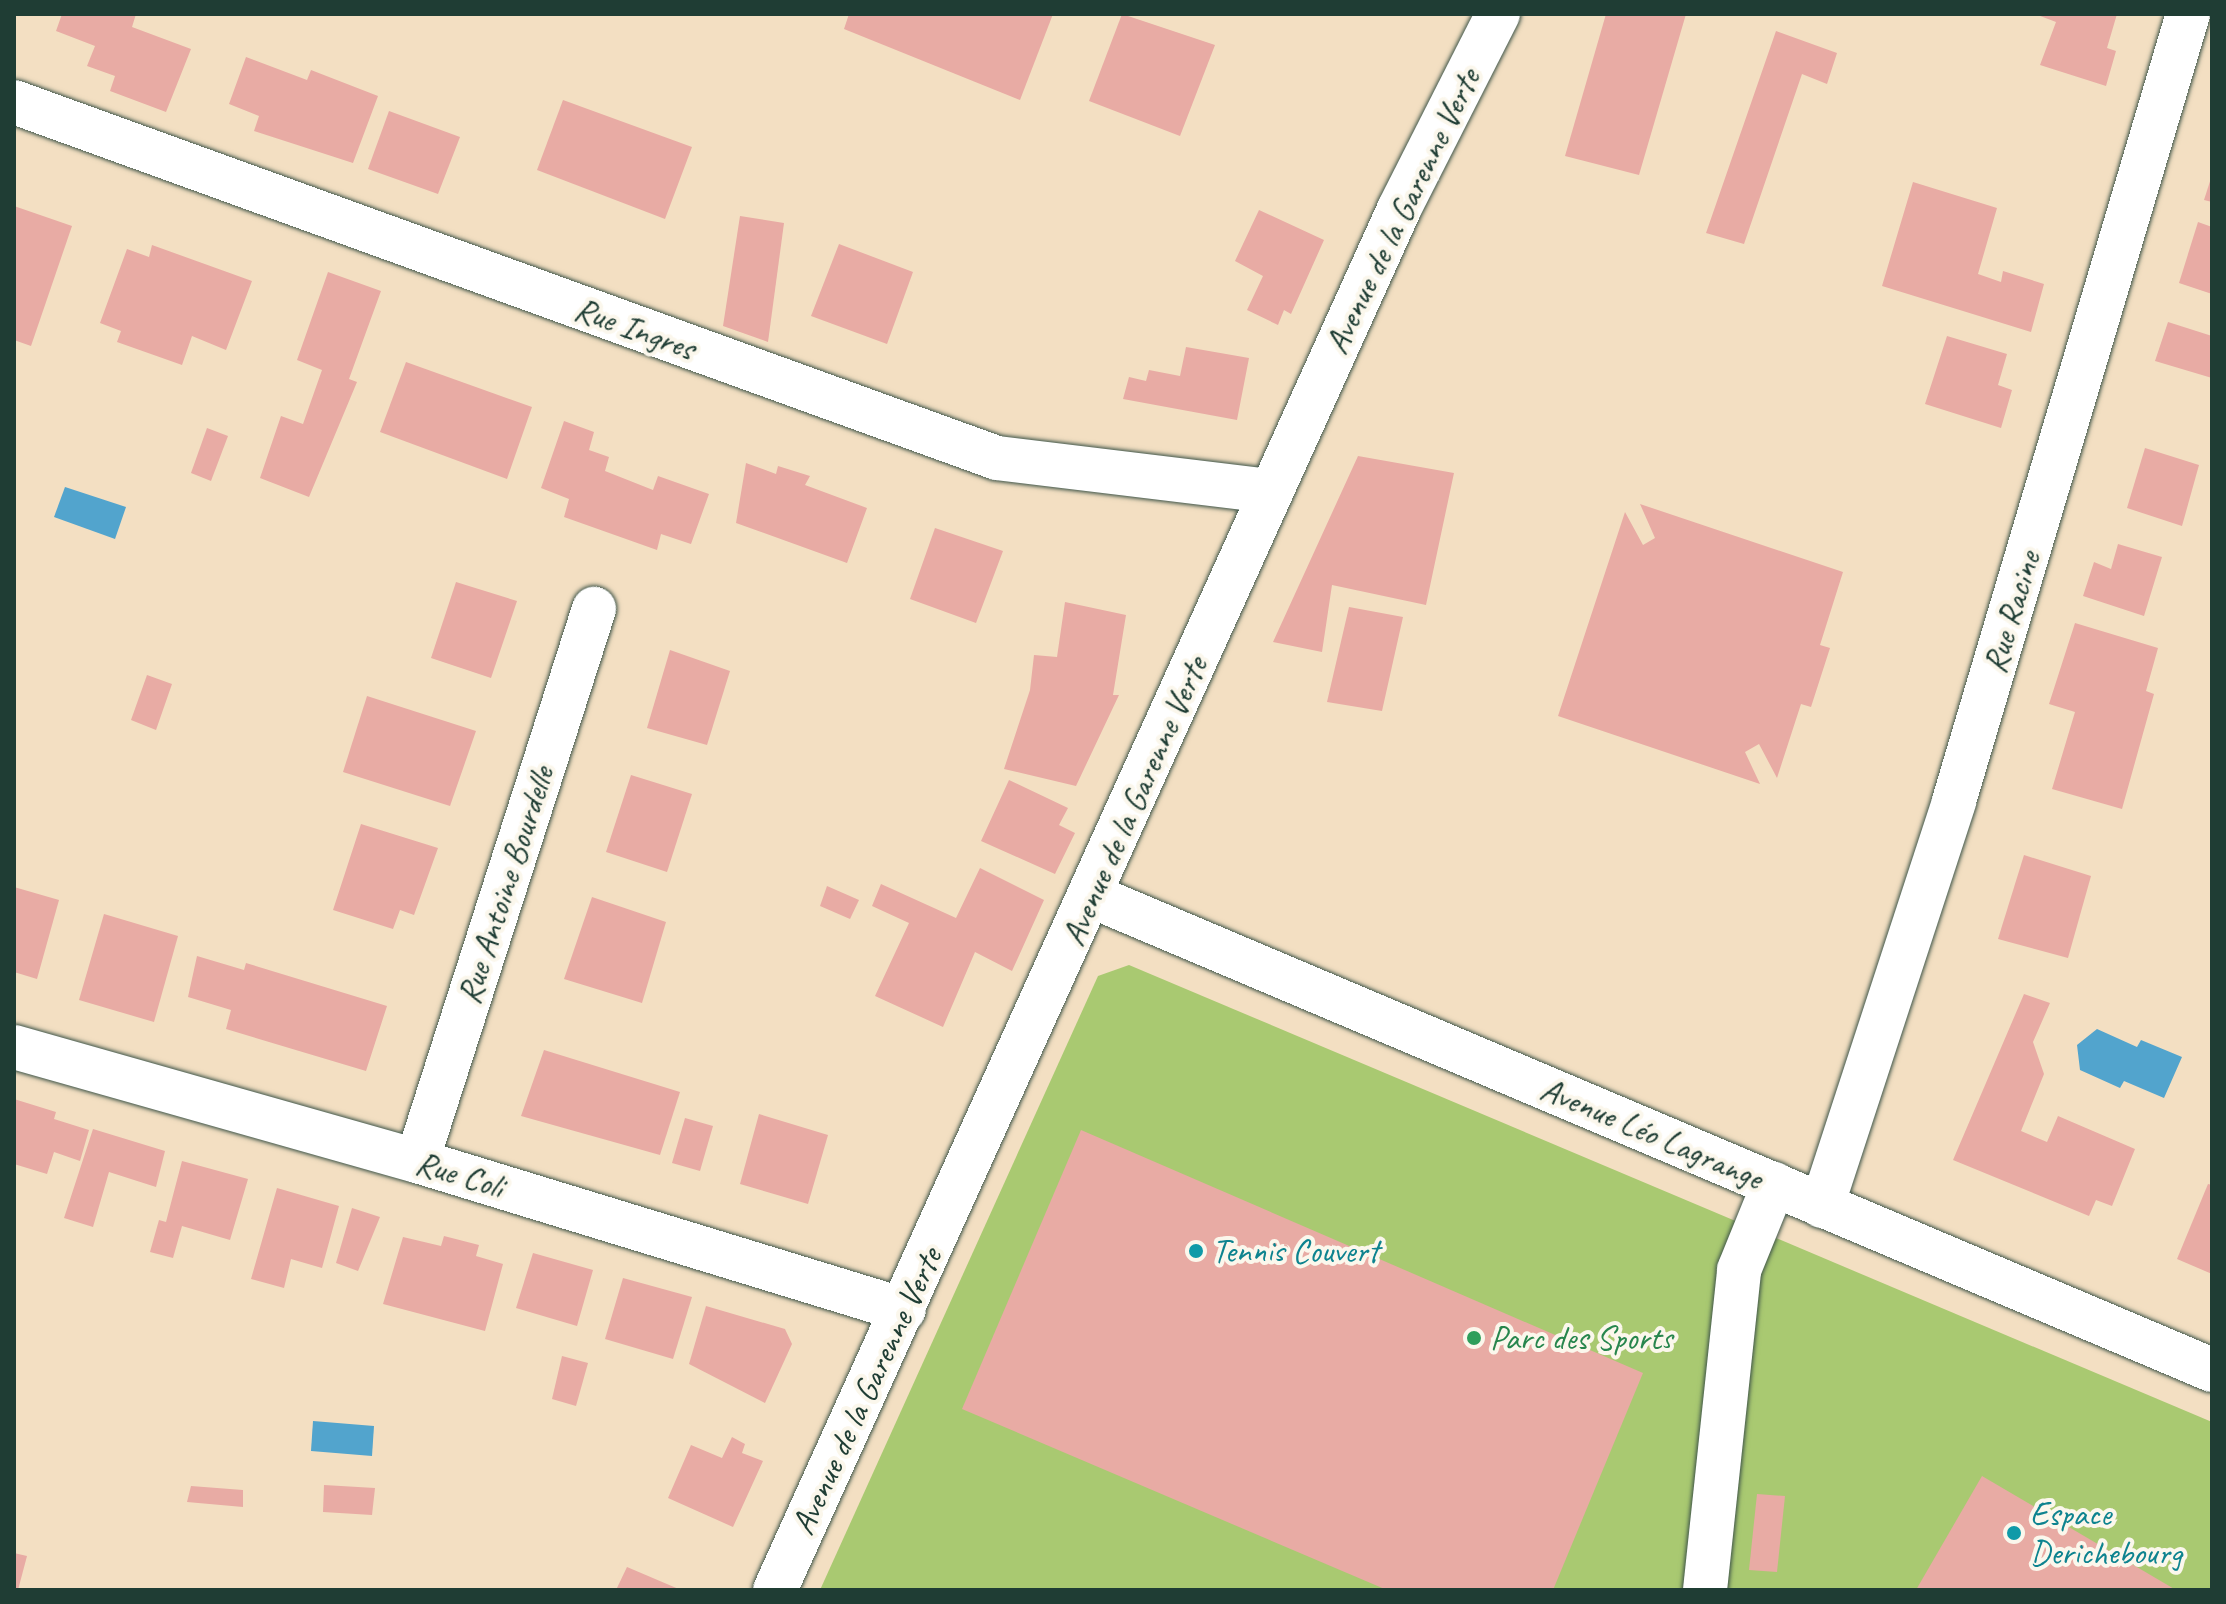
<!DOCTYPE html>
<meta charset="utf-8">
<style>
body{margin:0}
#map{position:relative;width:2226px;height:1604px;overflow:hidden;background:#f3dfc2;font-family:Caveat,sans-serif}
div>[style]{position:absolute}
.green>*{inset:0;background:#a9c971}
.water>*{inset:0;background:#52a4cd}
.building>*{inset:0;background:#e8aba4}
.roads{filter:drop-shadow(0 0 2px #3f5549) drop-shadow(0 0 2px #3f5549)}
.minor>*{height:44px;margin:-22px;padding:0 22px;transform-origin:22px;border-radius:22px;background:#fff}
.dots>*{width:22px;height:22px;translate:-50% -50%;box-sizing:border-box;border:4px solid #fbf7ec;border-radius:50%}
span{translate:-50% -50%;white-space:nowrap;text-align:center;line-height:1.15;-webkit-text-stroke:8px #fbf7ec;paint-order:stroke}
.street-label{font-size:34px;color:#1f3d34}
.culture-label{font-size:34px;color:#0d838f}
.left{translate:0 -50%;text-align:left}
.leisure-label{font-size:34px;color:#27864d}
.frame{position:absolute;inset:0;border:16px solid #1f3d34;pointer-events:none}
</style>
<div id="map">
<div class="green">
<i style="clip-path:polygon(1129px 965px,2212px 1422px,2212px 1590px,820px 1590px,1098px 976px)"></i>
</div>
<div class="water">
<i style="clip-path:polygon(65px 487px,126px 507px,115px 539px,54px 517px)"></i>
<i style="clip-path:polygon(2097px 1029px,2137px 1047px,2141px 1040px,2182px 1057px,2164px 1098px,2124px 1081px,2120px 1088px,2080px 1070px,2077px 1045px)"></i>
<i style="clip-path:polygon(313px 1421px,374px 1426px,372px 1456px,311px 1451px)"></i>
</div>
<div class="building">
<i style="clip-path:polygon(62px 14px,136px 14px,132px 27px,191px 49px,166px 112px,110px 91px,115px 76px,87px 66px,95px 46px,56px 31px)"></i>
<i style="clip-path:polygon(849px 14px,1053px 14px,1020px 100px,844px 29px)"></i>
<i style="clip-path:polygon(1122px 14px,1215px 45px,1180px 136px,1089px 101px)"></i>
<i style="clip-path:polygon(1606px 14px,1686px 14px,1639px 175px,1565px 156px)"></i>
<i style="clip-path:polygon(2035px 14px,2117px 14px,2107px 48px,2116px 51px,2106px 86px,2040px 65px,2056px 22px)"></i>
<i style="clip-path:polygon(1776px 31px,1837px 53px,1827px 84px,1802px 74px,1744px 244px,1706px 233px)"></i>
<i style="clip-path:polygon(246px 57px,307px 80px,311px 70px,378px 96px,353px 163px,254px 131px,259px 116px,229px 104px)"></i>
<i style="clip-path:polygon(563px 100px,692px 147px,665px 219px,537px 170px)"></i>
<i style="clip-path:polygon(389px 111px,460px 137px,438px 194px,368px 169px)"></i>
<i style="clip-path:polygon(2212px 175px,2212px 202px,2204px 200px)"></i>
<i style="clip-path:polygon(1913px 182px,1997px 208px,1978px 274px,2001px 282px,2003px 271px,2044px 284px,2031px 332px,1882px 286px)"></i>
<i style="clip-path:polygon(14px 206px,72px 226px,31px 346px,14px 340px)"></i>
<i style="clip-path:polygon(1259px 210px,1324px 240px,1291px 314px,1284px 310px,1278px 325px,1247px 310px,1263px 276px,1235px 261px)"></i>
<i style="clip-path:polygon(740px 216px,784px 223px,768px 342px,723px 326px)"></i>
<i style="clip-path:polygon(2198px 222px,2212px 227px,2212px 294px,2179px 283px)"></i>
<i style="clip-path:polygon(839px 244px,913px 272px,887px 344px,811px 316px)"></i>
<i style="clip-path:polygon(152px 245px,252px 281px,226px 350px,192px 336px,182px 365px,117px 342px,121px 331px,100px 323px,127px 249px,149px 257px)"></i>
<i style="clip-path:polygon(328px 272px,381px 291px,349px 379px,357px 382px,309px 497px,260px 478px,281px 416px,303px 424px,322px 370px,297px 360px)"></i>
<i style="clip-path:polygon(2168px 322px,2212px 336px,2212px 378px,2155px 361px)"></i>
<i style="clip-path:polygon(1947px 336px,2007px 354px,1998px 385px,2012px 390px,2001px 428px,1925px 404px)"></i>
<i style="clip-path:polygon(1186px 347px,1249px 358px,1237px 420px,1123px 399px,1129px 377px,1146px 381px,1149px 370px,1180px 376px)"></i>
<i style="clip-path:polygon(406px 362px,532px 407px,507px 479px,380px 432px)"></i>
<i style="clip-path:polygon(564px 421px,594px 432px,589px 450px,609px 457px,605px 471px,653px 490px,658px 476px,709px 494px,691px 544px,661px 534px,657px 550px,564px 517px,569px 499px,541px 488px)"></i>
<i style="clip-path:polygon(207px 428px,228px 436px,211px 481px,191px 473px)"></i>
<i style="clip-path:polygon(2145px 448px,2199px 465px,2182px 526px,2127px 508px)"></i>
<i style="clip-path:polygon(1358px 456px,1454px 473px,1426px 605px,1332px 585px,1322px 652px,1273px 642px)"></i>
<i style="clip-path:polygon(746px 463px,776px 474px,778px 466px,810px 476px,805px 485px,867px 508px,847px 563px,736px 523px)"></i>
<i style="clip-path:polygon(1640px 504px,1843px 572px,1820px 645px,1830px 648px,1811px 707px,1801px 704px,1777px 778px,1759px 744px,1745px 752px,1760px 784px,1558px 716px,1625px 512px,1643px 545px,1655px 538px)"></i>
<i style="clip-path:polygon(935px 528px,1003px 551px,976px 623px,910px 599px)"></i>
<i style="clip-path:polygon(2118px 544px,2162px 557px,2144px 616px,2083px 596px,2094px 562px,2111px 569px)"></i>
<i style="clip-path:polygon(456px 582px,517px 601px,491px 678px,431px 658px)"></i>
<i style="clip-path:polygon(1065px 602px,1126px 615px,1113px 695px,1119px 695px,1076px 786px,1004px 769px,1030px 690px,1034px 655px,1057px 657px)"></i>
<i style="clip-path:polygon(1349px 607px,1403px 617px,1382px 711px,1327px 702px)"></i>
<i style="clip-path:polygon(2075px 623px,2158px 648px,2146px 691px,2154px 694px,2122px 809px,2052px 789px,2075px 712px,2049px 704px)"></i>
<i style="clip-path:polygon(670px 650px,730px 671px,707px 745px,647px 728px)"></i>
<i style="clip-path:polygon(147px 675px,172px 684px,156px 730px,131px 720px)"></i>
<i style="clip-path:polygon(367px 696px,476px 731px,450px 806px,343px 772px)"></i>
<i style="clip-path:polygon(631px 775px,692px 794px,667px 872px,606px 852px)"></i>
<i style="clip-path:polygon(1009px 780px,1068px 808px,1059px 825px,1075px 833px,1055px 874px,981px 841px)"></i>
<i style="clip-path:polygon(361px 824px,438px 848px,414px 915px,400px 910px,393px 929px,333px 910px)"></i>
<i style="clip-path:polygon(2024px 855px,2091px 876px,2068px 958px,1998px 939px)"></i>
<i style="clip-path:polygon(980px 868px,1044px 900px,1012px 971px,975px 952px,943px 1027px,875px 996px,909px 923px,872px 906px,881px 884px,956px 918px)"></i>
<i style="clip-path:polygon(827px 886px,859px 900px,850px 919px,820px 906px)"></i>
<i style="clip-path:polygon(14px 887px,59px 900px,37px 979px,14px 972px)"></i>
<i style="clip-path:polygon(592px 897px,666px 922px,642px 1003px,564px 979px)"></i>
<i style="clip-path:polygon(104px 914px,178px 936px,154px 1022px,79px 1000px)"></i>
<i style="clip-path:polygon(197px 956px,244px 970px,246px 963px,387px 1006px,366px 1071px,226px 1029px,231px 1010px,188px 997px)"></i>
<i style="clip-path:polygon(2024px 994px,2050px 1003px,2033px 1042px,2044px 1074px,2021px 1131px,2047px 1142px,2058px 1116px,2135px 1149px,2112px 1206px,2096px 1200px,2089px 1216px,1953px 1160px)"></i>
<i style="clip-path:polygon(544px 1050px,680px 1092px,660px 1155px,521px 1116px)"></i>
<i style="clip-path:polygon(14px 1099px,56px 1112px,54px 1119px,89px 1130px,80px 1161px,54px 1152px,47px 1174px,14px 1164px)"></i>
<i style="clip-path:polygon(759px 1114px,828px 1135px,808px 1204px,740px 1184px)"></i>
<i style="clip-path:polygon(685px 1118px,713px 1126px,700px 1171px,672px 1163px)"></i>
<i style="clip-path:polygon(93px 1129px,165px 1151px,156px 1187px,109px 1172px,93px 1227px,64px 1218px)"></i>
<i style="clip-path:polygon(1081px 1130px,1643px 1373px,1553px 1590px,1387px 1590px,962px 1409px)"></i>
<i style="clip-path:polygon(182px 1161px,248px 1179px,230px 1240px,182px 1226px,173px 1258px,150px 1252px,159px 1220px,166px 1222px)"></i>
<i style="clip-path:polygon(2208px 1184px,2212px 1185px,2212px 1274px,2177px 1259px)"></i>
<i style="clip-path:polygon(277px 1188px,339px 1206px,322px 1268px,291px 1259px,284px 1288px,251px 1279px)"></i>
<i style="clip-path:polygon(352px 1208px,380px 1217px,358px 1271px,336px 1263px)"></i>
<i style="clip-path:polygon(444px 1236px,479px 1245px,476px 1256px,503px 1264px,485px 1331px,383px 1304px,403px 1237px,441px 1246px)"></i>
<i style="clip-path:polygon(533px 1253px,593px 1270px,577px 1326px,516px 1308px)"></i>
<i style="clip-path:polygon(623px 1278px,692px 1297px,673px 1359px,605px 1339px)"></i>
<i style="clip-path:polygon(706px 1306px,785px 1329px,792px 1344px,765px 1403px,689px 1364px)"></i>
<i style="clip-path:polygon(562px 1356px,588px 1363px,576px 1406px,552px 1399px)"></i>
<i style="clip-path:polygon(732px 1437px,745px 1444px,742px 1453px,763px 1461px,733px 1527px,668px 1498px,691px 1445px,722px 1458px)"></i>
<i style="clip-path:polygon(1982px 1476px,2176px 1590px,1916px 1590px)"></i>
<i style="clip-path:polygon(324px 1485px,375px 1488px,372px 1515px,323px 1512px)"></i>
<i style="clip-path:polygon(191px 1486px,243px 1490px,243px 1507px,187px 1502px)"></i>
<i style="clip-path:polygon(1757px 1494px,1785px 1496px,1777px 1572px,1749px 1570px)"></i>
<i style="clip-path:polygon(14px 1553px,27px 1556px,18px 1590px,14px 1590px)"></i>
<i style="clip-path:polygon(627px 1567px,681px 1590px,616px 1590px)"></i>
</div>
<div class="roads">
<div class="minor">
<i style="left:14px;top:102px;width:1045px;rotate:19.91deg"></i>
<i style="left:997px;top:458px;width:276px;rotate:6.9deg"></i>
<i style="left:1092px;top:896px;width:1216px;rotate:22.94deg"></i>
<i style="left:14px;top:1047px;width:419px;rotate:15.8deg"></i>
<i style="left:417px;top:1161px;width:509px;rotate:17.01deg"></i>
<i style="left:417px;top:1161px;width:580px;rotate:-72.22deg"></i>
<i style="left:1822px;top:1206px;width:426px;rotate:-71.9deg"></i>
<i style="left:1954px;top:801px;width:821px;rotate:-73.44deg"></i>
<i style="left:775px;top:1590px;width:1515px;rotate:-65.68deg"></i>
<i style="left:1399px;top:209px;width:219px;rotate:-63.1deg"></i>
<i style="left:1705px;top:1590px;width:322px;rotate:-83.9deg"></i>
<i style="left:1739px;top:1270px;width:93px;rotate:-67.9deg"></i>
</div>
</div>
<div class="dots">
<i style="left:1196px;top:1251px;background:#0f9aa8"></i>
<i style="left:1474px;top:1338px;background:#2e9e5b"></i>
<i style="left:2014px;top:1533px;background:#0f9aa8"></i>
</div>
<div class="street-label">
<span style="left:1402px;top:211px;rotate:-64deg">Avenue de la Garenne Verte</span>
<span style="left:635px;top:328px;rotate:20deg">Rue Ingres</span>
<span style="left:2011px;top:612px;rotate:-73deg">Rue Racine</span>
<span style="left:1134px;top:801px;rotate:-66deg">Avenue de la Garenne Verte</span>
<span style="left:505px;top:885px;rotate:-72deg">Rue Antoine Bourdelle</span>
<span style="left:1652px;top:1133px;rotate:23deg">Avenue Léo Lagrange</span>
<span style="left:460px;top:1174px;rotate:17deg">Rue Coli</span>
<span style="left:866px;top:1391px;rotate:-65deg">Avenue de la Garenne Verte</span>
</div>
<div class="culture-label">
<span class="left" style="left:1212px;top:1251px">Tennis Couvert</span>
<span class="left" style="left:2030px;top:1533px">Espace<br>Derichebourg</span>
</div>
<div class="leisure-label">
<span class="left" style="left:1490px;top:1338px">Parc des Sports</span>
</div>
<div class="frame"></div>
</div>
